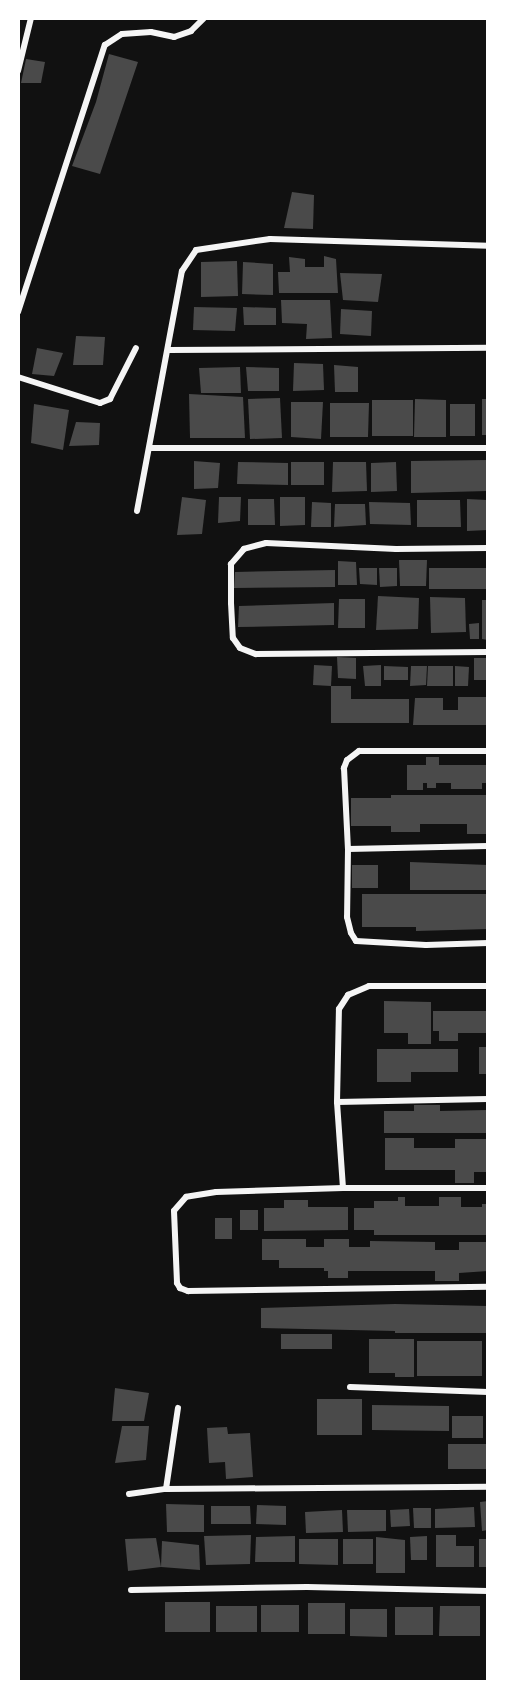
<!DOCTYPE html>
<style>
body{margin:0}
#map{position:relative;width:506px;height:1700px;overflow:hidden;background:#111;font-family:Helvetica,sans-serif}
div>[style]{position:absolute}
.building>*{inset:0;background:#4a4a4a}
.minor>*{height:6px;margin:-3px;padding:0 3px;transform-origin:3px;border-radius:3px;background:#f5f5f5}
span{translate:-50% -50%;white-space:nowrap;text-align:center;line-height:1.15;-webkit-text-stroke:4.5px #fff;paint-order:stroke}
.frame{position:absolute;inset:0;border:20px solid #fff;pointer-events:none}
</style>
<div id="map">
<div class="building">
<i style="clip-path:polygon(109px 54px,138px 62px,100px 174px,72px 166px,96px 102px)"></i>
<i style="clip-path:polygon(26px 59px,45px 62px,41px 83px,21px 83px)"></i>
<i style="clip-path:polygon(292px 192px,314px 195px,313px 229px,284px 228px)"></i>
<i style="clip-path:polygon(324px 256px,336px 259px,338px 293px,279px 293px,278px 272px,290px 272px,289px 257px,305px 259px,305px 267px,324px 267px)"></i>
<i style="clip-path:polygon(237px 261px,238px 296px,201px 297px,201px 262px)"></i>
<i style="clip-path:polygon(243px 262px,273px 264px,273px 295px,242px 294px)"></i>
<i style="clip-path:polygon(340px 273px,382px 274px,378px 302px,343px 300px)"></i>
<i style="clip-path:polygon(281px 300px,330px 300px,332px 338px,306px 339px,307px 324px,282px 323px)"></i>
<i style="clip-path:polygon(194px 307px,237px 308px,235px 331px,193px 330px)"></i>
<i style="clip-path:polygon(243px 307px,276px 308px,276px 325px,244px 325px)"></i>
<i style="clip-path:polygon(341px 309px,372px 311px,371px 336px,340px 334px)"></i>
<i style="clip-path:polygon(76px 336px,105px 337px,103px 365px,73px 365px)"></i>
<i style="clip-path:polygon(37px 348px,63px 353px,54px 376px,32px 374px)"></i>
<i style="clip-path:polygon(294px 363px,323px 364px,324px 390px,293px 391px)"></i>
<i style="clip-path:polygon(334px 365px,358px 367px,358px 392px,335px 392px)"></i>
<i style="clip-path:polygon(240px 367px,241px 393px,201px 393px,199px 368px)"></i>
<i style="clip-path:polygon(246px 367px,279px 368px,279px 391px,248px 391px)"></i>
<i style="clip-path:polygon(189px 394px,243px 397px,245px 438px,190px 438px)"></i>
<i style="clip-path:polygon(280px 398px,282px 438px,250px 439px,248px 399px)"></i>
<i style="clip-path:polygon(415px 399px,446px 400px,446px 437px,414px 437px)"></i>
<i style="clip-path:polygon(482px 399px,488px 399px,488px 435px,482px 435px)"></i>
<i style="clip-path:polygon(372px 400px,413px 400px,413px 436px,372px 436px)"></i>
<i style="clip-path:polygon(291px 402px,323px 402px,321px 439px,291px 437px)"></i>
<i style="clip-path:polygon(330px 403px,369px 403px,368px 437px,330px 437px)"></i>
<i style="clip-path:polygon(34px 404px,69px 410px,63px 450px,31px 443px)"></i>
<i style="clip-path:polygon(450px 404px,475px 404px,475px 436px,450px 436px)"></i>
<i style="clip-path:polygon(76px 422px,100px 423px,99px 445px,69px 446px)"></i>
<i style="clip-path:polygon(488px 460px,488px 491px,411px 493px,411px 461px)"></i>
<i style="clip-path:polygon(194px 461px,220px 463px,218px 488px,194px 489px)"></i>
<i style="clip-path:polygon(238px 462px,288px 463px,288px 485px,237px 484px)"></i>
<i style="clip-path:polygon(291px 462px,324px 462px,324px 485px,291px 485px)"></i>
<i style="clip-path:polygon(333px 462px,366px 462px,367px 491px,332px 492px)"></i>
<i style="clip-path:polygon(396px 462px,397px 491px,371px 492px,371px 463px)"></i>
<i style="clip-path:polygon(182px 497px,206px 500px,202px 534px,177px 535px)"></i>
<i style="clip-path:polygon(219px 497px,241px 497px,240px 521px,218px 523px)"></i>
<i style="clip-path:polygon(280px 497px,305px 497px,305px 525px,280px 526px)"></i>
<i style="clip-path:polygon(248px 499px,274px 499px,275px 525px,248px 525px)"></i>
<i style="clip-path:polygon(467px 499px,487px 500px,488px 530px,467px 531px)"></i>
<i style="clip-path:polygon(417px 500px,460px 500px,461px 527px,417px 527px)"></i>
<i style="clip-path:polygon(312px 502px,331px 503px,331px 527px,311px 527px)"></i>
<i style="clip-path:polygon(369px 502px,410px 503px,411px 525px,370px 524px)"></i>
<i style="clip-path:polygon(335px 504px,365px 504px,366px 525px,334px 527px)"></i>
<i style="clip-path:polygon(399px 560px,427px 560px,426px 586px,400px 586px)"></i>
<i style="clip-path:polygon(338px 561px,356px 562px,357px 585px,338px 585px)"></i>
<i style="clip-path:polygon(359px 568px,377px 568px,377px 585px,360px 584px)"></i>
<i style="clip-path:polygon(379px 568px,397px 568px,397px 586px,380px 587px)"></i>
<i style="clip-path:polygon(429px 568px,488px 568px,488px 589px,429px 589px)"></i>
<i style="clip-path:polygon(335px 570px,335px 587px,234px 588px,235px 572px)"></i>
<i style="clip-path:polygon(378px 596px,419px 598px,418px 629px,376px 630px)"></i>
<i style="clip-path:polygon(430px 597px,465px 598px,466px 632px,431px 633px)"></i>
<i style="clip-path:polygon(339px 599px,365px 599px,365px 628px,338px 628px)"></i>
<i style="clip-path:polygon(482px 600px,488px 600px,488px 640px,482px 639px)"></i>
<i style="clip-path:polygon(334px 603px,334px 625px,238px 627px,239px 606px)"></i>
<i style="clip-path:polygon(479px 623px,479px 639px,470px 639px,469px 624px)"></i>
<i style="clip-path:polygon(337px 657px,356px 658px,356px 679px,338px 678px)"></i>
<i style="clip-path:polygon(474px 658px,488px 658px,488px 680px,474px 680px)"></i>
<i style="clip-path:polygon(314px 665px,332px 666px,331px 686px,313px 685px)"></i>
<i style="clip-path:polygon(381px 665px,381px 686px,365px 686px,363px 666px)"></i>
<i style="clip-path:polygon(384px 666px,408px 667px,408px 680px,384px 680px)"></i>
<i style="clip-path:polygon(411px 666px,427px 666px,426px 685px,410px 686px)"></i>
<i style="clip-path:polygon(428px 666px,453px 666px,453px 686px,427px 686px)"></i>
<i style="clip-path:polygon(455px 666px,469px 667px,468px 686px,455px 686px)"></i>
<i style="clip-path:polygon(331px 686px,351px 686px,351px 699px,409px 699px,409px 723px,331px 723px)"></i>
<i style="clip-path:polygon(458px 697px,488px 697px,488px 725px,413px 725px,415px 698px,443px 698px,443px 710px,458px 710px)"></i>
<i style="clip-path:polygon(426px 757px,439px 757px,439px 765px,488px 765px,488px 783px,482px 783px,482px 789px,451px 789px,451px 783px,436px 783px,436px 788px,427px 788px,427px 783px,423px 783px,423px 790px,407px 790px,407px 765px,426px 765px)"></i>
<i style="clip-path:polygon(391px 795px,488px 795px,488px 834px,467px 834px,467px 824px,420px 824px,420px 832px,391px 832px,391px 826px,351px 826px,351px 798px,391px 798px)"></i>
<i style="clip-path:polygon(410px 862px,488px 865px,488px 890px,410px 890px)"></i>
<i style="clip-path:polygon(352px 865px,378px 865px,378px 888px,352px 888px)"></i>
<i style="clip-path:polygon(362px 894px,488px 894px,488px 929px,416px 931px,416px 927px,362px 927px)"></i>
<i style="clip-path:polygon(384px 1001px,431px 1002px,431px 1044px,408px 1044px,408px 1033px,384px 1033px)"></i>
<i style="clip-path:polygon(433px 1011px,488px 1011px,488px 1033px,458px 1033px,458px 1041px,439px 1041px,439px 1031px,433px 1031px)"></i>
<i style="clip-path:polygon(479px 1047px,488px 1047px,488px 1074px,479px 1074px)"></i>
<i style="clip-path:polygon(377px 1049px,458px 1049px,458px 1072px,411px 1072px,411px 1082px,377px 1082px)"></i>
<i style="clip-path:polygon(414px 1105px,440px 1105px,440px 1111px,488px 1110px,488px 1133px,384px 1133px,384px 1111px,414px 1111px)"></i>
<i style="clip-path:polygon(385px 1138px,414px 1138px,414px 1148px,455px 1148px,455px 1139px,488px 1139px,488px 1172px,474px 1172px,474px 1183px,455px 1183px,455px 1170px,385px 1170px)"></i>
<i style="clip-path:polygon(398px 1197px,405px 1197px,405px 1206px,439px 1206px,439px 1197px,461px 1197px,461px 1207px,482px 1207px,482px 1204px,488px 1204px,488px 1235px,374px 1235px,374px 1230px,354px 1230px,354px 1208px,374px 1208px,374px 1201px,398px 1201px)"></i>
<i style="clip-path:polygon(284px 1200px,308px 1200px,308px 1207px,348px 1207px,348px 1230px,264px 1231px,264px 1208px,284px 1208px)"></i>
<i style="clip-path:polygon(240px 1210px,258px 1210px,258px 1230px,240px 1230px)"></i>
<i style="clip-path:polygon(215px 1218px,232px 1218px,232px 1239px,215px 1239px)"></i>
<i style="clip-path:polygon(262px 1239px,306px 1239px,306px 1247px,324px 1247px,324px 1239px,349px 1239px,349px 1247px,370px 1247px,370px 1241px,435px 1242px,435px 1250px,459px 1250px,459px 1242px,488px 1242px,488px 1271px,459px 1273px,459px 1281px,435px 1281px,435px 1271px,348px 1271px,348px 1278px,328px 1278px,328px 1271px,324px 1271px,324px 1268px,279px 1268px,279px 1260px,262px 1260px)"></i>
<i style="clip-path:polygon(395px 1304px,488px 1306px,488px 1333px,395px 1333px,395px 1331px,261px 1328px,261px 1308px)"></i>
<i style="clip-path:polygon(281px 1334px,332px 1334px,332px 1349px,281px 1349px)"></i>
<i style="clip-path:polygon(369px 1339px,414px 1339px,414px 1377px,395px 1377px,395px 1373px,369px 1373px)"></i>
<i style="clip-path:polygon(417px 1341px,482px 1341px,482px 1376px,417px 1376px)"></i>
<i style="clip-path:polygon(115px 1388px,149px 1393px,144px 1421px,112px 1421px)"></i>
<i style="clip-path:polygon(317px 1399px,362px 1399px,362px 1435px,317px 1435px)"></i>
<i style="clip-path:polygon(372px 1405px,449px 1406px,449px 1431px,372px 1430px)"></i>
<i style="clip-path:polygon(452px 1416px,483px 1416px,483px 1438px,452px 1438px)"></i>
<i style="clip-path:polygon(122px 1426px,149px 1426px,146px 1460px,115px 1463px)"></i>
<i style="clip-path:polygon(227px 1427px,228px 1434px,250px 1433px,253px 1477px,226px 1479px,225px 1462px,209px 1463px,207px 1428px)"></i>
<i style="clip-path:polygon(448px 1444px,488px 1444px,488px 1469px,448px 1469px)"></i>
<i style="clip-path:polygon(488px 1501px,488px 1530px,482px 1531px,480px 1502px)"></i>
<i style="clip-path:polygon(166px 1504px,204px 1505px,204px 1532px,167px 1532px)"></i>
<i style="clip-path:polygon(257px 1505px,286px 1506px,286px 1525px,256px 1524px)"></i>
<i style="clip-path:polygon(211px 1506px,250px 1506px,251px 1524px,211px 1524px)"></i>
<i style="clip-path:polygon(474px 1507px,475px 1527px,435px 1528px,435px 1509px)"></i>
<i style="clip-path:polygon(413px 1508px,431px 1508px,431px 1528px,414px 1528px)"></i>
<i style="clip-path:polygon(409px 1509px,410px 1526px,391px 1527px,390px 1510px)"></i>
<i style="clip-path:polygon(342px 1510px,343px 1532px,306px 1533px,305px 1512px)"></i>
<i style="clip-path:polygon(347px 1510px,386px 1510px,386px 1531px,348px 1532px)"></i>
<i style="clip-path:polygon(251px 1535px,250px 1564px,206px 1565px,204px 1536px)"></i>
<i style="clip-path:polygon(436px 1535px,456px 1535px,456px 1546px,474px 1546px,474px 1567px,436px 1567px)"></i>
<i style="clip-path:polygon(295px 1536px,295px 1562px,255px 1562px,256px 1537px)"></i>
<i style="clip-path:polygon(427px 1536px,427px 1560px,411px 1560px,410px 1537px)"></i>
<i style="clip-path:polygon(376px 1537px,405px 1540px,405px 1573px,376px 1573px)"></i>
<i style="clip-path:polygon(156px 1538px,161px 1567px,128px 1571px,125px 1539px)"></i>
<i style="clip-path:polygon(299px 1539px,338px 1539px,338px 1565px,299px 1564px)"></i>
<i style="clip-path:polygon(343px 1539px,373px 1539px,373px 1564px,343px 1564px)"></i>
<i style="clip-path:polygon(479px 1539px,488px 1539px,488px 1567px,479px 1567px)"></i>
<i style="clip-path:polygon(162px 1541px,199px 1545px,200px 1570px,161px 1567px)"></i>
<i style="clip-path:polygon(165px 1602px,210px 1602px,210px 1632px,165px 1632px)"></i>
<i style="clip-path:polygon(308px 1603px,345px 1603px,345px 1634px,308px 1634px)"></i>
<i style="clip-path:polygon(261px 1605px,299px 1605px,299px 1632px,261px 1632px)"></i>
<i style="clip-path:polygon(216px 1606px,257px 1606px,257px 1632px,216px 1632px)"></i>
<i style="clip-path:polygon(440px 1606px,480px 1606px,480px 1636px,439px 1636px)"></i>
<i style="clip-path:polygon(395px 1607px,433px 1607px,433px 1635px,395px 1635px)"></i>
<i style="clip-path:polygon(350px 1609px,387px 1609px,387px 1637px,350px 1636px)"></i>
</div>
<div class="minor">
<i style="left:18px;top:71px;width:55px;rotate:-76.2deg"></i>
<i style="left:18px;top:312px;width:281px;rotate:-72deg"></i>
<i style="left:105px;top:45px;width:20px;rotate:-33deg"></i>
<i style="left:122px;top:34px;width:29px;rotate:-4deg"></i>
<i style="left:151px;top:32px;width:24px;rotate:12deg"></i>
<i style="left:174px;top:37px;width:18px;rotate:-19deg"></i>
<i style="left:191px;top:31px;width:18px;rotate:-45deg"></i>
<i style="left:169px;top:350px;width:319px;rotate:-0.4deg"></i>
<i style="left:18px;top:377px;width:86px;rotate:17.6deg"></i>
<i style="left:100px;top:403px;width:11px;rotate:-22deg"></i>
<i style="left:110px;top:399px;width:57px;rotate:-63deg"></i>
<i style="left:150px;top:448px;width:338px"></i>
<i style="left:137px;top:511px;width:244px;rotate:-79.4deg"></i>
<i style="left:182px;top:271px;width:25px;rotate:-56deg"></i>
<i style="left:196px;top:250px;width:75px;rotate:-8.5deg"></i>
<i style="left:270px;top:239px;width:218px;rotate:1.8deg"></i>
<i style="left:488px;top:548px;width:92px;rotate:179.4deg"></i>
<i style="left:396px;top:549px;width:130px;rotate:-177.4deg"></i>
<i style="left:266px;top:543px;width:23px;rotate:165deg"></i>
<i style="left:244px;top:549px;width:20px;rotate:131deg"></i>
<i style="left:231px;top:564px;width:39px;rotate:90deg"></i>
<i style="left:231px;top:603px;width:35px;rotate:87deg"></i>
<i style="left:233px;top:638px;width:12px;rotate:55deg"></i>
<i style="left:240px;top:648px;width:17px;rotate:21deg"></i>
<i style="left:256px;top:654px;width:232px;rotate:-0.5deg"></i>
<i style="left:488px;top:751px;width:129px;rotate:180deg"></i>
<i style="left:359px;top:751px;width:15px;rotate:143deg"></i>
<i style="left:347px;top:760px;width:9px;rotate:111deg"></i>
<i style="left:344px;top:768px;width:81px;rotate:87.2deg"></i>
<i style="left:348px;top:849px;width:68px;rotate:90.8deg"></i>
<i style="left:347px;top:917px;width:16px;rotate:76deg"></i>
<i style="left:351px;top:933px;width:9px;rotate:58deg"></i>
<i style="left:356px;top:941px;width:70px;rotate:3.3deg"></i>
<i style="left:426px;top:945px;width:62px;rotate:-1.8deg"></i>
<i style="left:348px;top:849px;width:140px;rotate:-1.2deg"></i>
<i style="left:337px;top:1102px;width:151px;rotate:-1.1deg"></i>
<i style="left:343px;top:1188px;width:86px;rotate:-94deg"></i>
<i style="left:337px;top:1102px;width:93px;rotate:-88.8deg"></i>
<i style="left:339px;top:1009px;width:17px;rotate:-57deg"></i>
<i style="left:348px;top:995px;width:23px;rotate:-23deg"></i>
<i style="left:369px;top:986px;width:119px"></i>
<i style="left:488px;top:1188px;width:145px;rotate:180deg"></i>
<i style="left:343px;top:1188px;width:127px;rotate:178.2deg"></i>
<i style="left:216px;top:1192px;width:30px;rotate:171deg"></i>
<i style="left:186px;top:1197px;width:18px;rotate:131deg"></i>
<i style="left:174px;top:1211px;width:72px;rotate:87.6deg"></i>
<i style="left:177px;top:1283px;width:6px;rotate:59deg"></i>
<i style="left:180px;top:1288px;width:9px;rotate:21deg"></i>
<i style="left:188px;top:1291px;width:300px;rotate:-0.8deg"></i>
<i style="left:350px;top:1387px;width:138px;rotate:2.1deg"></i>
<i style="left:166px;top:1489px;width:82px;rotate:-81.6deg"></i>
<i style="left:129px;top:1494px;width:37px;rotate:-8deg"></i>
<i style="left:166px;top:1489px;width:322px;rotate:-0.4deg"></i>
<i style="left:131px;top:1590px;width:176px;rotate:-1deg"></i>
<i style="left:307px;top:1587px;width:181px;rotate:1.3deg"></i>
</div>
<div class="frame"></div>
</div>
